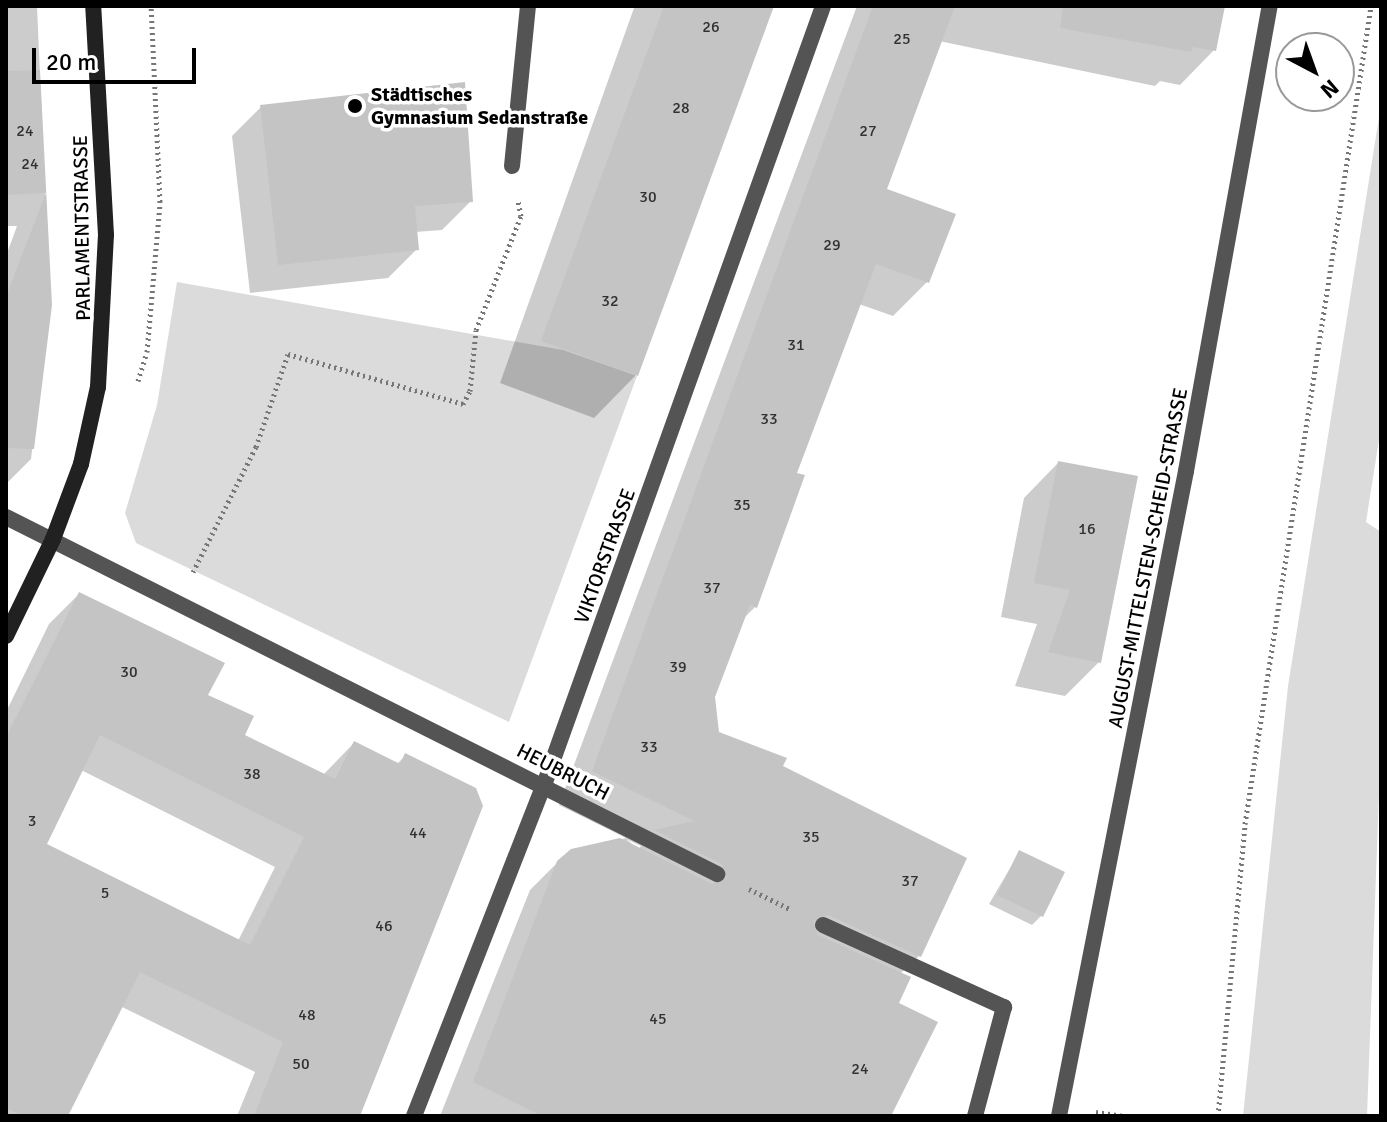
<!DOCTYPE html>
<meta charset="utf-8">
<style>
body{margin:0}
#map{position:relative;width:1387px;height:1122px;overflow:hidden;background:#fff;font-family:Signika,sans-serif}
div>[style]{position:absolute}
.green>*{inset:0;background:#dbdbdb}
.shadow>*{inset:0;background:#0003}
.building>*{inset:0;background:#c4c4c4}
.path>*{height:5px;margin-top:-2.5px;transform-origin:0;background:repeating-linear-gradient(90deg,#767676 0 2px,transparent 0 6px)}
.lane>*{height:16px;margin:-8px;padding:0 8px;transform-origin:8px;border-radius:8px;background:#545454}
.street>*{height:16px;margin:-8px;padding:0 8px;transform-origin:8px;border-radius:8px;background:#545454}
.secondary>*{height:16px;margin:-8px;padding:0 8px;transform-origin:8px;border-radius:8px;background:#212121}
.dots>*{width:22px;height:22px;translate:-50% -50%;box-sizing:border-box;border:4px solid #fff;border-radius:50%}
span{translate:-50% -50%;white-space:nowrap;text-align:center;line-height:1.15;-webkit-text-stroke:7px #fff;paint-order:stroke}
.number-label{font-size:16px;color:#313131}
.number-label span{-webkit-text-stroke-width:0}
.poi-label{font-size:20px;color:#000;font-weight:700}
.left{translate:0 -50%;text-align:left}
.street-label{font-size:20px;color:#000}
.frame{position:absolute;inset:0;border:8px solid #000;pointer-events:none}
.north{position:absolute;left:1275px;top:32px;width:80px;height:80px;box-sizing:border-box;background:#fff;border:2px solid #999;border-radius:50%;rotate:139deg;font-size:22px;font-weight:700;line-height:32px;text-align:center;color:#000}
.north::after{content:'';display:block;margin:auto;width:28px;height:36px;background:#000;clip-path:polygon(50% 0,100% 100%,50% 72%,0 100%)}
.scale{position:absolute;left:32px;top:48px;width:164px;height:36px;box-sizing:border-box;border:4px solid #000;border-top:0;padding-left:10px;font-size:24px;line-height:28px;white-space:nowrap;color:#000;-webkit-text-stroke:6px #fff;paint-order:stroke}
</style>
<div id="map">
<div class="green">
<i style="clip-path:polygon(1381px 105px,1381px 427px,1366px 522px,1381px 532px,1381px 740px,1367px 1116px,1243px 1116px,1288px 686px)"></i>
<i style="clip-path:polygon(177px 282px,563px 350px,637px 376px,509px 722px,136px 543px,125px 513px,157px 405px)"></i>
</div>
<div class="shadow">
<i style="clip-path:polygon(6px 6px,37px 6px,50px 305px,31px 459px,6px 484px,6px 256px,17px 226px,6px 226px)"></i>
<i style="clip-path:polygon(771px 6px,636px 375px,594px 418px,500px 383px,634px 8px)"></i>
<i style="clip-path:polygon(evenodd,857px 6px,1223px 6px,1214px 50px,1180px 85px,1160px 81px,1155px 86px,939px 41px,885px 190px,927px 282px,893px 316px,859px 304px,794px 474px,755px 607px,742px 620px,713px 697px,718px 733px,781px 767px,919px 956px,900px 974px,889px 1116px,440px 1116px,530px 890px,565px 855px,626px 838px,559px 805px,857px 6px,626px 839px,641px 846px,638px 849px,626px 839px)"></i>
<i style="clip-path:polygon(261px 107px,471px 201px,442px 230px,415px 232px,417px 249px,388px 278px,250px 293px,232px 136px)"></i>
<i style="clip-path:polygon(1058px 463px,1099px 662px,1065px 696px,1015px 686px,1037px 624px,1001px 617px,1024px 498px)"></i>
<i style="clip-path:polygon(evenodd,79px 594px,205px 696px,242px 736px,323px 775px,354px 743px,397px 764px,405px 756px,358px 1116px,237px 1116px,255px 1072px,120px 1006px,66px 1116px,6px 1116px,6px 712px,49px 624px,79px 594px,81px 770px,275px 867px,238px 941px,44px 845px,81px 770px)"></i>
<i style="clip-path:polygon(1019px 853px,1041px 916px,1032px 925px,989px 904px)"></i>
</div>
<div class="building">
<i style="clip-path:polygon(664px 6px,774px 6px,638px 376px,541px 341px)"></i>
<i style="clip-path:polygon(873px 6px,955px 6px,887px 189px,956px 214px,929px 283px,876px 264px,797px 473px,805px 475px,757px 608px,750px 605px,715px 697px,719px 732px,787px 758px,783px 766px,967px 858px,921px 957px,828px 915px,813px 921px,818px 935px,911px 977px,899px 1003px,938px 1022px,891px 1116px,542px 1116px,473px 1082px,557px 861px,571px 849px,620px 838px,712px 884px,727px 878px,722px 864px,654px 830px,694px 821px,592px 771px)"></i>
<i style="clip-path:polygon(1063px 6px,1225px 6px,1216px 51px,1193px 47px,1191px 52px,1060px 28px)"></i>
<i style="clip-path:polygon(40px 70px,52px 305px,34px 449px,6px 448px,6px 297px,46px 193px,6px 195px,6px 71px)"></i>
<i style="clip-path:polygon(465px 82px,473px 202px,415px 206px,419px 250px,278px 265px,260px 105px)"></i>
<i style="clip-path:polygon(1058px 461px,1138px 476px,1101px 663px,1048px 652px,1070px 590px,1034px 583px)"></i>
<i style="clip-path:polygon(evenodd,79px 592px,225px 663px,208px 695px,254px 716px,245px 735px,335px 779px,354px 741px,400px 764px,405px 753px,476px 788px,483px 806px,360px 1116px,254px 1116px,283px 1042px,140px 972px,68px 1116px,23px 1116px,6px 1108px,6px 737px,79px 592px,100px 735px,304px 837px,250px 945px,47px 844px,100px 735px)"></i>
<i style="clip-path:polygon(1019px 850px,1065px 872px,1043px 917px,997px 895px)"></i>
</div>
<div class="path">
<i style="left:138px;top:381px;width:30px;rotate:-73deg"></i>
<i style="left:147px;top:352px;width:151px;rotate:-85deg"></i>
<i style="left:160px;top:202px;width:196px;rotate:-92.6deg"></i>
<i style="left:193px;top:572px;width:140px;rotate:-63.3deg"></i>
<i style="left:256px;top:447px;width:98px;rotate:-71deg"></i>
<i style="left:288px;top:354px;width:182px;rotate:15.9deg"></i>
<i style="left:463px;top:404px;width:15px;rotate:-62deg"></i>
<i style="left:470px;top:391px;width:61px;rotate:-84.4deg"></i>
<i style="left:476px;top:330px;width:123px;rotate:-68.5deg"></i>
<i style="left:521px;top:216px;width:15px;rotate:-101deg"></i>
<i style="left:749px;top:889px;width:46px;rotate:26deg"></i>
<i style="left:1096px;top:1112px;width:30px;rotate:8deg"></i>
<i style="left:1218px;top:1116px;width:293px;rotate:-84.7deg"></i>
<i style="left:1245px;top:824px;width:828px;rotate:-81.24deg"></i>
</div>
<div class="lane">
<i style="left:512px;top:166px;width:161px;rotate:-84.3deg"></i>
</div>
<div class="street">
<i style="left:6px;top:517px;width:796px;rotate:26.66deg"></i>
<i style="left:823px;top:925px;width:199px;rotate:24.4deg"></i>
<i style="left:1004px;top:1007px;width:113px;rotate:104.9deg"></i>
<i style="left:414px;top:1116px;width:356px;rotate:-68.6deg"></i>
<i style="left:544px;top:785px;width:827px;rotate:-70.29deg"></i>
<i style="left:1059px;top:1116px;width:657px;rotate:-78.86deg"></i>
<i style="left:1186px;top:471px;width:473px;rotate:-79.8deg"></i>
</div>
<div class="secondary">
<i style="left:6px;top:636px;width:108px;rotate:-64.1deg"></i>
<i style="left:53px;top:539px;width:80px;rotate:-69.5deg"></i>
<i style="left:81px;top:464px;width:79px;rotate:-77.6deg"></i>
<i style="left:98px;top:387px;width:152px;rotate:-87deg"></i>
<i style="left:106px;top:235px;width:229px;rotate:-93.2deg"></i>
</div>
<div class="dots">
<i style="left:355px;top:106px;background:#000"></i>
</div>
<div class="number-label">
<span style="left:711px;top:27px">26</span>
<span style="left:902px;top:39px">25</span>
<span style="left:681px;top:108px">28</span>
<span style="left:25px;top:131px">24</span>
<span style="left:868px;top:131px">27</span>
<span style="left:30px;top:164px">24</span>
<span style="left:648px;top:197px">30</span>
<span style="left:832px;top:245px">29</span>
<span style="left:610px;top:301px">32</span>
<span style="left:796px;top:345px">31</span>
<span style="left:769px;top:419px">33</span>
<span style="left:742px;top:505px">35</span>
<span style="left:1087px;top:529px">16</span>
<span style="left:712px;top:588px">37</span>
<span style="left:678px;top:667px">39</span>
<span style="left:129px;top:672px">30</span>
<span style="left:649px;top:747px">33</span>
<span style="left:252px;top:774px">38</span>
<span style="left:32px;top:821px">3</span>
<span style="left:418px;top:833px">44</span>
<span style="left:811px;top:837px">35</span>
<span style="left:910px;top:881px">37</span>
<span style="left:105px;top:893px">5</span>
<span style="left:384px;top:926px">46</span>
<span style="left:307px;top:1015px">48</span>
<span style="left:658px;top:1019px">45</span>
<span style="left:301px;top:1064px">50</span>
<span style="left:860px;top:1069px">24</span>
</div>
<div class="poi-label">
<span class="left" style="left:371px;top:106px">Städtisches<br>Gymnasium Sedanstraße</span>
</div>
<div class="street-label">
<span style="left:82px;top:228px;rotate:-91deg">PARLAMENTSTRASSE</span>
<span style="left:605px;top:556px;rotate:-70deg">VIKTORSTRASSE</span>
<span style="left:1148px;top:558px;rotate:-79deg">AUGUST-MITTELSTEN-SCHEID-STRASSE</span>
<span style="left:563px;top:772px;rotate:27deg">HEUBRUCH</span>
</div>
<div class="frame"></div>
<div class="north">N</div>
<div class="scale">20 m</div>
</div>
